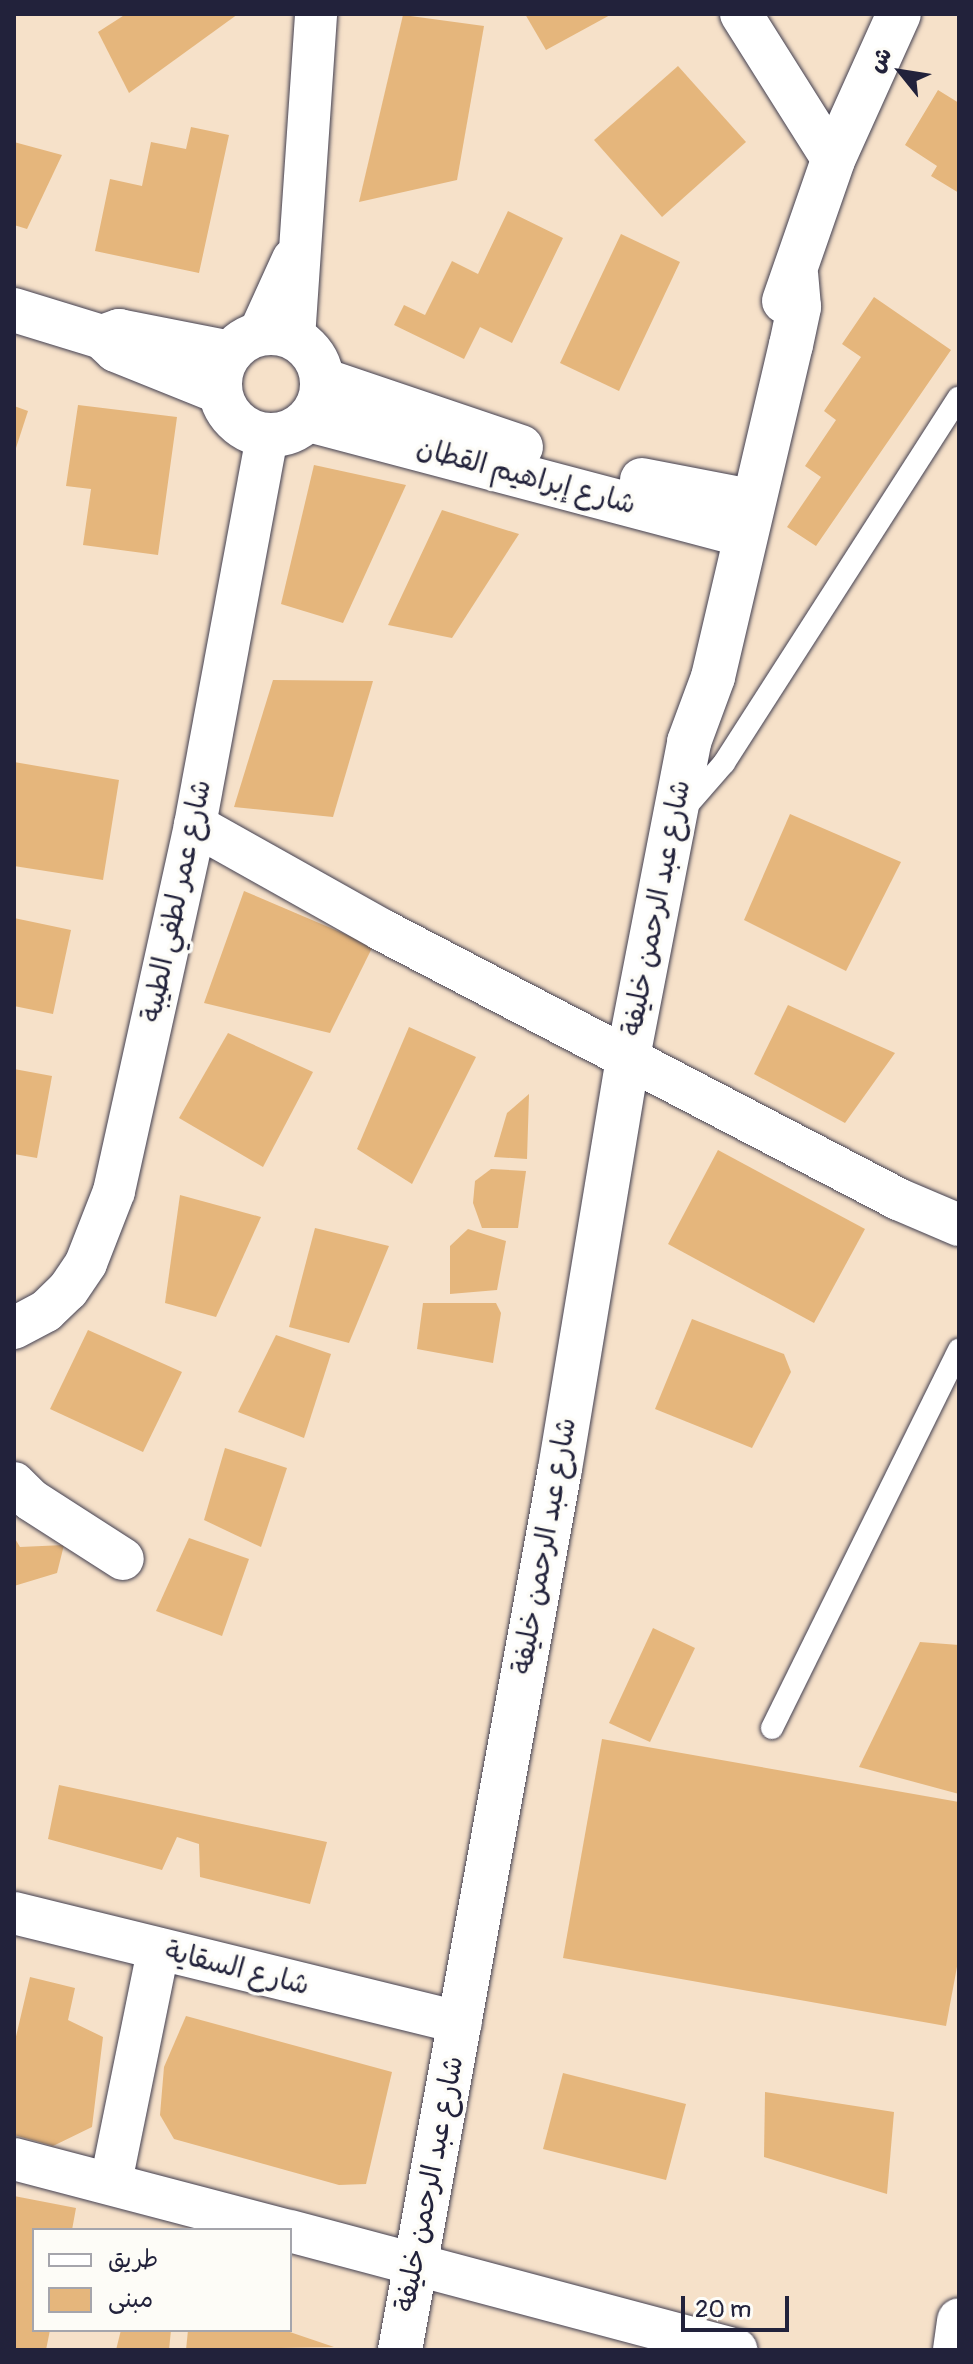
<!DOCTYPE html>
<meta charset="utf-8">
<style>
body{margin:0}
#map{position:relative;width:973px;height:2364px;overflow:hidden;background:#f6e1c9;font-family:Pangolin,"Playpen Sans Arabic",sans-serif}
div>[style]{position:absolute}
.building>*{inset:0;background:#e5b67c}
.roads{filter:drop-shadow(0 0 2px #423f50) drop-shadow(0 0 2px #423f50)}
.service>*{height:22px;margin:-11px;padding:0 11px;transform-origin:11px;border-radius:11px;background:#fff}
.minor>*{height:42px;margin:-21px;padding:0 21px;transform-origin:21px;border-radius:21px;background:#fff}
.tertiary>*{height:44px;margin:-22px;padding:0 22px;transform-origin:22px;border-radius:22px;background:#fff}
.tertiary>.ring{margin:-22px;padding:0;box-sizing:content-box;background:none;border:44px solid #fff;border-radius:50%}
.primary>*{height:44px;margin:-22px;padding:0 22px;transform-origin:22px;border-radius:22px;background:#fff}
span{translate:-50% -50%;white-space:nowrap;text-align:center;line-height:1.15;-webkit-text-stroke:7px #fdfcf7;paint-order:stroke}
.street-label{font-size:28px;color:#22223b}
.frame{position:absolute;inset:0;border:16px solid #22223b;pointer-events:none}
.legend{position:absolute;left:32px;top:2228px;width:260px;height:104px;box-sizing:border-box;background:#fdfcf7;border:2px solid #a5a5ac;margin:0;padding:10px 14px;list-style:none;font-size:24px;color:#22223b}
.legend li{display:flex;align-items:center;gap:16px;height:40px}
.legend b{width:40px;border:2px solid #a5a5ac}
.north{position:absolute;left:861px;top:32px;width:80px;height:80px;-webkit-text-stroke:6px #fdfcf7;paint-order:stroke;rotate:300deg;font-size:22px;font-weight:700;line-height:32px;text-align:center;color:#22223b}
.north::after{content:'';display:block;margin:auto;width:28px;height:36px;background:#22223b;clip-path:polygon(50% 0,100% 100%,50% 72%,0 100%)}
.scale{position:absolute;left:681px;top:2296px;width:108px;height:36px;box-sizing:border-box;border:4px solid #22223b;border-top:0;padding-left:10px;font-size:24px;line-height:28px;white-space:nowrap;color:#22223b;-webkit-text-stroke:6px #fdfcf7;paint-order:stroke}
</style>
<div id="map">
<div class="building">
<i style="clip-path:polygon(126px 14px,238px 14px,129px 93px,98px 32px)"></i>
<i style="clip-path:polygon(525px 14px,612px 14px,546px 50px)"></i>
<i style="clip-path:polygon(403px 15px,484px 26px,457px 180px,359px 202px)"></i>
<i style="clip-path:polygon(678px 66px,746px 142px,662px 217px,594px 140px)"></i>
<i style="clip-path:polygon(938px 90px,959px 103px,959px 193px,931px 176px,937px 166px,905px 145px)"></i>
<i style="clip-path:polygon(191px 127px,229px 135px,199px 273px,95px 251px,110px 179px,142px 186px,151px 142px,186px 149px)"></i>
<i style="clip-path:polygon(14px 142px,62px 155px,27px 229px,14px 225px)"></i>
<i style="clip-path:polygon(508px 211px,563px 238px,512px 343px,480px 327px,464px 359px,394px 325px,404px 305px,425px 315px,452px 261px,478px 274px)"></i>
<i style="clip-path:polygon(621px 234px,680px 262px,619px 391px,560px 363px)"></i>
<i style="clip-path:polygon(874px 297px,951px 350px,816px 546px,787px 527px,821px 477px,805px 466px,836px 420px,824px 411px,861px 357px,842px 344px)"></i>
<i style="clip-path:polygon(78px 405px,177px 417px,158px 555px,83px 545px,91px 489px,66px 486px)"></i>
<i style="clip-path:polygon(14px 406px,28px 411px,15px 451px,14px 451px)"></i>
<i style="clip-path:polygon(314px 465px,406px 485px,343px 623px,281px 604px)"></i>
<i style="clip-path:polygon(442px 510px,519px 534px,452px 638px,388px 625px)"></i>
<i style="clip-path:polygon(273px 680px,373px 681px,333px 817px,234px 807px)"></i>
<i style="clip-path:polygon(14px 762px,119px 780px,103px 880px,14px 866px)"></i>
<i style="clip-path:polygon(790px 814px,901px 862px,846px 971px,744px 920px)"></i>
<i style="clip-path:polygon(244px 891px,373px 946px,330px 1033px,204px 1003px)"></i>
<i style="clip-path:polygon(14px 918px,71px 930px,53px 1014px,14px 1006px)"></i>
<i style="clip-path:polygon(788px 1005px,895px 1053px,845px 1123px,754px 1074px)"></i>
<i style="clip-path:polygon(409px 1027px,476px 1057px,412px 1184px,357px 1149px)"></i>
<i style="clip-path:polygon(228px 1033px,313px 1072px,263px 1167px,179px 1118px)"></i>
<i style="clip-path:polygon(14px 1069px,52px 1076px,37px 1158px,14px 1154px)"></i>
<i style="clip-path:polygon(529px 1094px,527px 1159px,494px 1157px,507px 1113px)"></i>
<i style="clip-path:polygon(718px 1150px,865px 1229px,814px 1323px,668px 1244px)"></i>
<i style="clip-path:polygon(491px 1169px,526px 1171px,518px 1228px,482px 1228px,473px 1203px,475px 1181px)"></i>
<i style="clip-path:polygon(180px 1195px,261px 1217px,216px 1317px,165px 1303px)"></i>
<i style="clip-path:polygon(315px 1228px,389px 1246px,349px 1343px,289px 1327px)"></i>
<i style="clip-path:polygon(468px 1229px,506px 1241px,497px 1290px,450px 1294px,450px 1246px)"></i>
<i style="clip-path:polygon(423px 1303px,496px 1303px,501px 1313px,493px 1363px,417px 1349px)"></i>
<i style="clip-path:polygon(692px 1319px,784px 1354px,791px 1372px,752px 1448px,655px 1409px)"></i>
<i style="clip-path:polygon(88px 1330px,182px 1372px,143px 1452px,50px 1409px)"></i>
<i style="clip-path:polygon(276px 1335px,331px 1354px,304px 1438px,238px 1412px)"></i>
<i style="clip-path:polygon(225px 1448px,287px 1468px,261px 1547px,204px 1520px)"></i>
<i style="clip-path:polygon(14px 1537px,20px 1547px,64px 1545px,57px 1573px,14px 1586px)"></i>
<i style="clip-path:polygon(189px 1538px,249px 1559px,222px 1636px,156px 1611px)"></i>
<i style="clip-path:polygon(653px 1628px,695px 1648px,650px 1742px,609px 1723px)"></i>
<i style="clip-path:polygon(920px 1642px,959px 1645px,959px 1794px,859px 1767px)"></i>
<i style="clip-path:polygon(602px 1739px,959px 1802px,959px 1956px,946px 2026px,563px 1958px)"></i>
<i style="clip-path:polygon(59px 1785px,327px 1842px,310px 1904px,200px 1877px,199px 1844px,177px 1837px,162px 1870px,48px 1839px)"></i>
<i style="clip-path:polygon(30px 1977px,75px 1988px,68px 2020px,103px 2037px,92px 2127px,53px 2146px,14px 2135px,14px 2045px)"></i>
<i style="clip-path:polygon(186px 2016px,392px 2072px,366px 2184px,339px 2185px,174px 2139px,160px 2115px,164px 2067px)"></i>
<i style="clip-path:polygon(563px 2073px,686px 2104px,666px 2180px,543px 2149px)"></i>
<i style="clip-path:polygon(765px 2092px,894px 2112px,887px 2194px,764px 2157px)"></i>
<i style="clip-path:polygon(14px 2196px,76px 2208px,72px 2230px,34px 2230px,34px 2330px,50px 2330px,46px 2350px,14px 2348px)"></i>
<i style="clip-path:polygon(121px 2330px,171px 2330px,169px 2350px,116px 2350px)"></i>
<i style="clip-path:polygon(188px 2330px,284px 2330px,334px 2347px,186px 2350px)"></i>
</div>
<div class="roads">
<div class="service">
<i style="left:684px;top:809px;width:61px;rotate:-49deg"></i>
<i style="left:724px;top:763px;width:434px;rotate:-57.3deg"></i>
<i style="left:772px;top:1728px;width:422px;rotate:-63.7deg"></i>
</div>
<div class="minor">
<i style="left:741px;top:14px;width:173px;rotate:57.8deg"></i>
<i style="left:259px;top:334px;width:82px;rotate:-65.6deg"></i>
<i style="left:294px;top:338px;width:325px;rotate:-86.1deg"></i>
<i style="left:195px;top:825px;width:214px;rotate:29.3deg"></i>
<i style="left:382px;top:930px;width:582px;rotate:27.53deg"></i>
<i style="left:898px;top:1199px;width:66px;rotate:23.1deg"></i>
<i style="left:14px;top:1328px;width:36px;rotate:-28deg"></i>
<i style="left:46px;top:1311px;width:30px;rotate:-44deg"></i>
<i style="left:68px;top:1290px;width:32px;rotate:-56deg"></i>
<i style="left:86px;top:1263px;width:77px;rotate:-68.7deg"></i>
<i style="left:114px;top:1191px;width:375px;rotate:-77.5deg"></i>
<i style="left:195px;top:825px;width:396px;rotate:-79.5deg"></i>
<i style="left:14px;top:1483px;width:24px;rotate:45deg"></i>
<i style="left:31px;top:1500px;width:109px;rotate:32.7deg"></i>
<i style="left:14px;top:1913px;width:460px;rotate:13.8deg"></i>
<i style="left:14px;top:2159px;width:280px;rotate:14.7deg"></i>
<i style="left:111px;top:2182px;width:237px;rotate:-78.5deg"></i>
<i style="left:290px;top:2231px;width:462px;rotate:14.9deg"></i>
</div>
<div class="tertiary">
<i style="left:784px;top:301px;width:149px;rotate:-70.8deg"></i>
<i style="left:833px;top:160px;width:160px;rotate:-65.7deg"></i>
<i style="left:14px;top:310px;width:92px;rotate:17.1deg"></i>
<i style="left:102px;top:337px;width:19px;rotate:43deg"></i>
<i style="left:116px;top:350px;width:112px;rotate:22deg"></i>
<i class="ring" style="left:220px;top:333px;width:58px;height:58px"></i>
<i style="left:108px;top:335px;width:12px;rotate:-20deg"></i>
<i style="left:119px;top:331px;width:113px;rotate:11.2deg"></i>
<i style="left:323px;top:380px;width:209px;rotate:18.7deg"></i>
<i style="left:309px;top:420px;width:449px;rotate:14.8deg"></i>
<i style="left:642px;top:480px;width:111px;rotate:10.9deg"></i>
<i style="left:400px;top:2350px;width:895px;rotate:-79.71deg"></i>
<i style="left:560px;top:1469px;width:418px;rotate:-80.6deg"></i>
<i style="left:628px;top:1057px;width:321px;rotate:-79deg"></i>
<i style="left:689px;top:742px;width:69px;rotate:-69.7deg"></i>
<i style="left:713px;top:677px;width:341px;rotate:-76.8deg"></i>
<i style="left:791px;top:345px;width:39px;rotate:-78deg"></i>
<i style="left:799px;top:307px;width:32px;rotate:-95deg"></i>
</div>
<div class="primary">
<i style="left:955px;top:2350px;width:30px;rotate:-82deg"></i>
</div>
</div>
<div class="street-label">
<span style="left:526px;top:477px;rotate:15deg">شارع إبراهيم القطان</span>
<span style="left:177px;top:901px;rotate:-78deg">شارع عمر لطفي الطيبة</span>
<span style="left:657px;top:908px;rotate:-79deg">شارع عبد الرحمن خليفة</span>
<span style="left:545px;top:1546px;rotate:-80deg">شارع عبد الرحمن خليفة</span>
<span style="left:237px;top:1969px;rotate:14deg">شارع السقاية</span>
<span style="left:430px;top:2184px;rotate:-79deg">شارع عبد الرحمن خليفة</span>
</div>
<div class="frame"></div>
<ul class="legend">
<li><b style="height:10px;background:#fff"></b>طريق</li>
<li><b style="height:22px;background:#e5b67c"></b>مبنى</li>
</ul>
<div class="north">ش</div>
<div class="scale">20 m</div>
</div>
